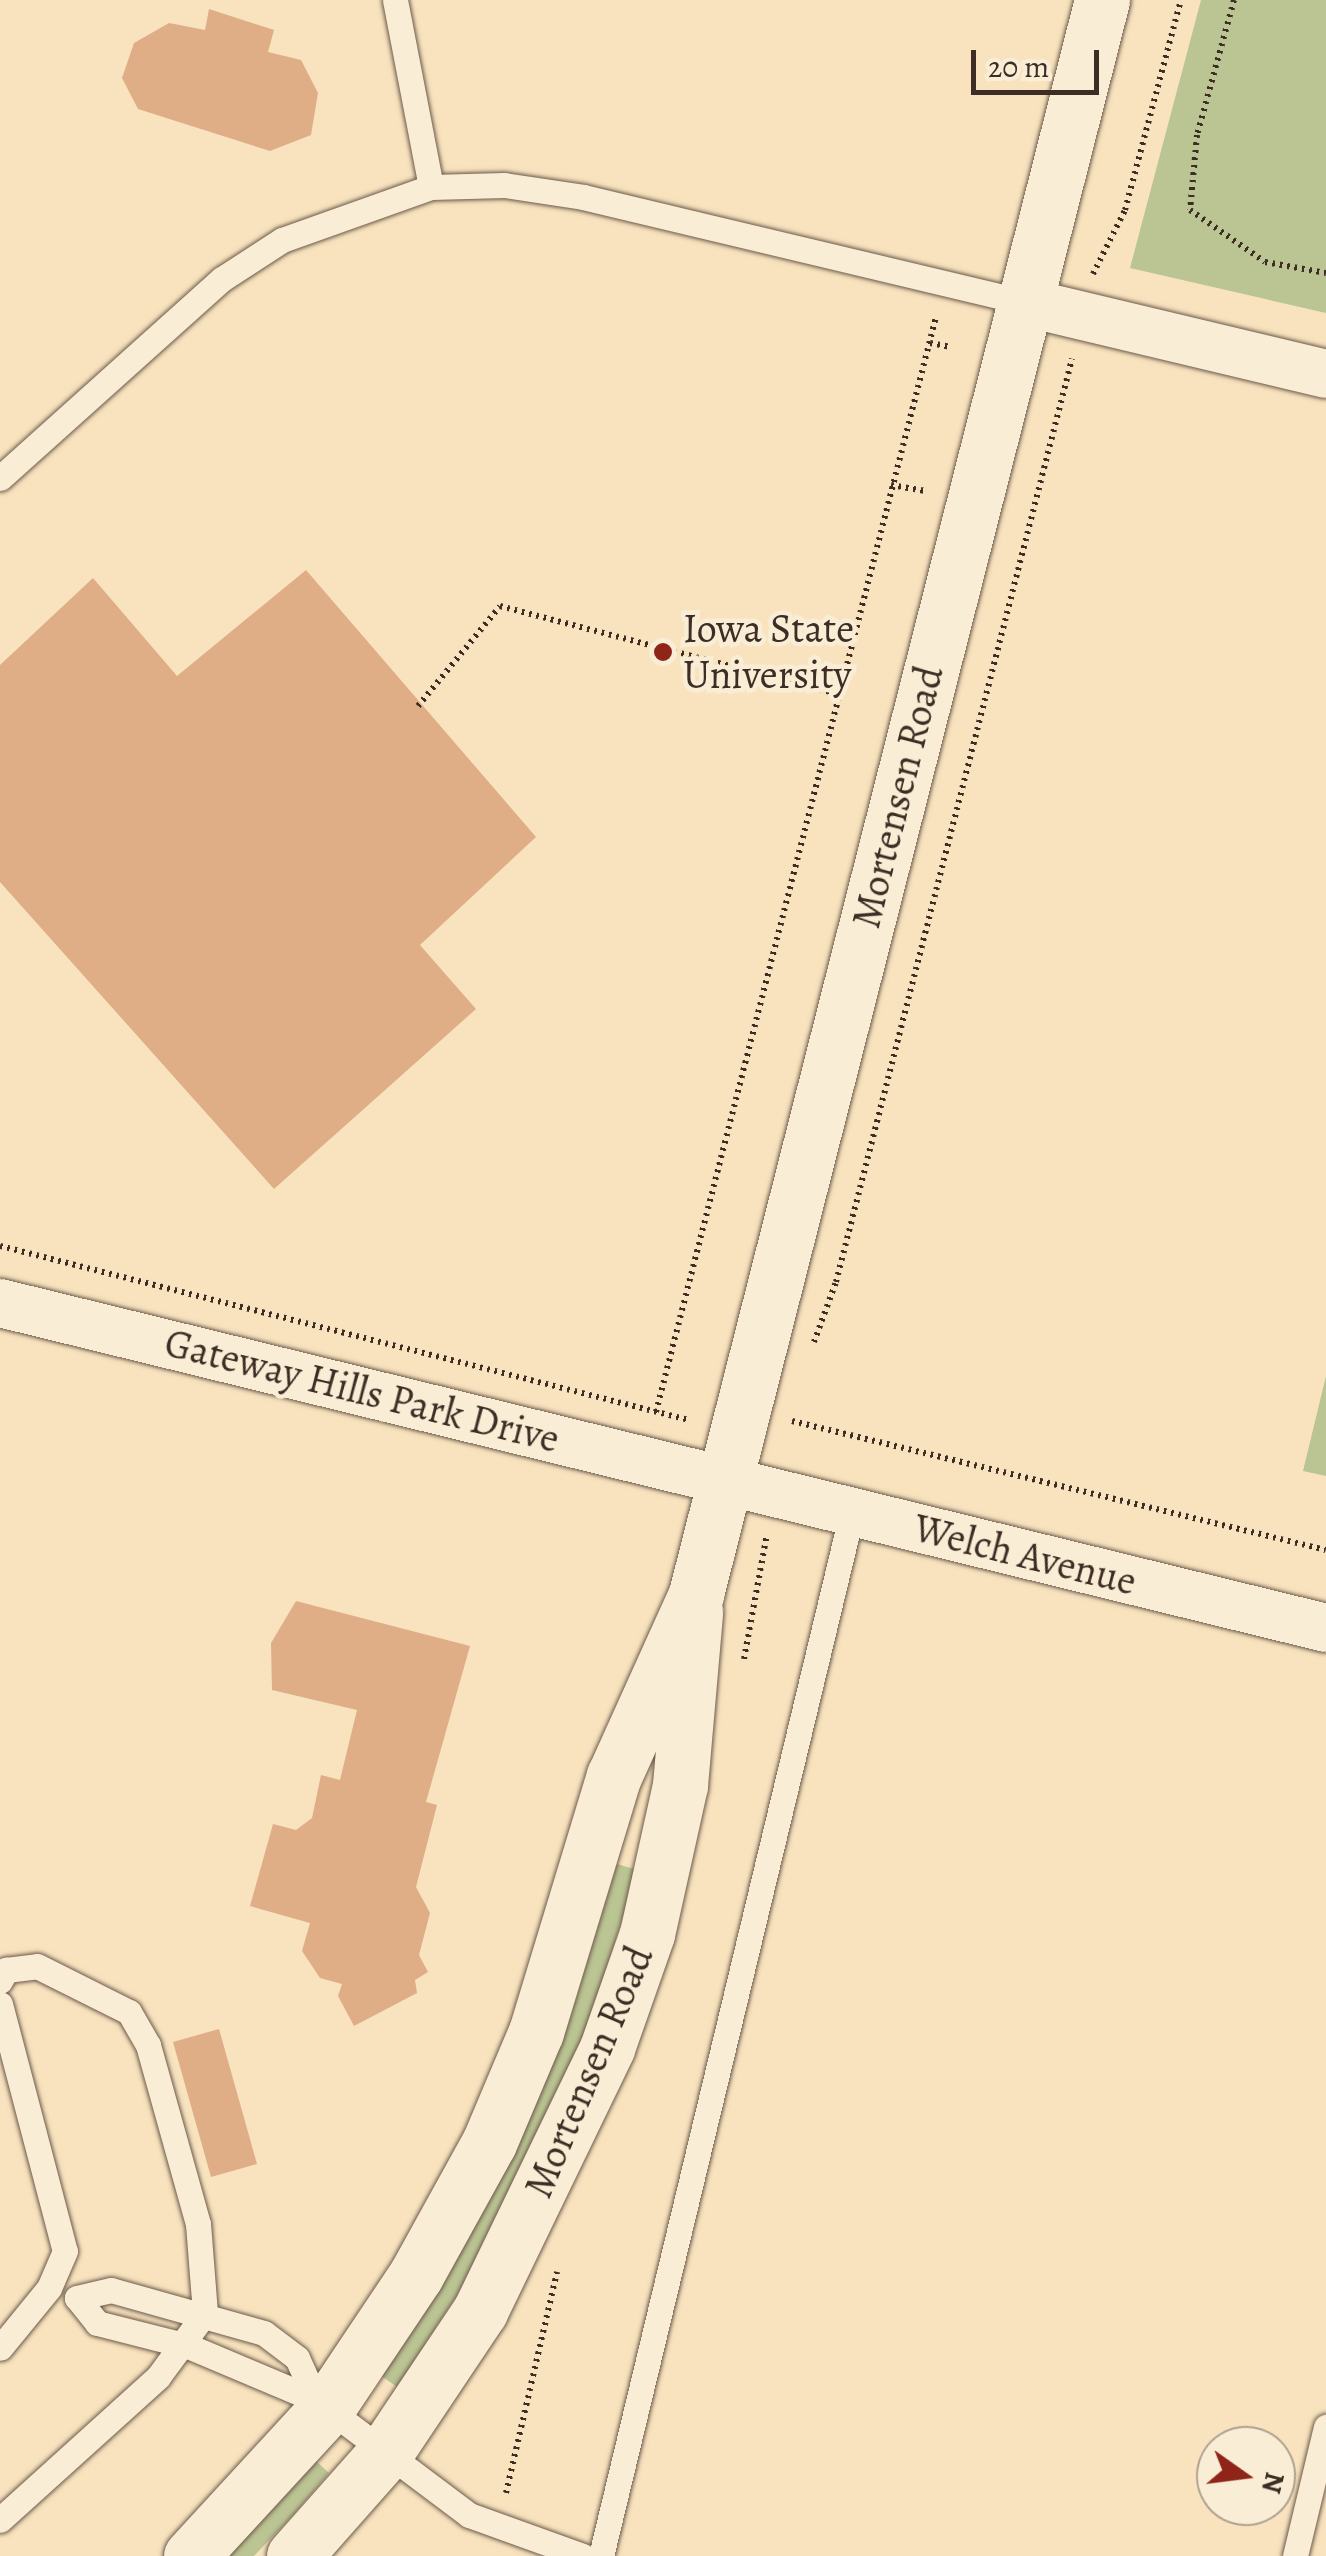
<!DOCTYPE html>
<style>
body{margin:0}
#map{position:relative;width:1326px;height:2556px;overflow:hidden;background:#f8e3be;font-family:Alegreya,serif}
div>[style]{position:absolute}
.green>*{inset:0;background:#bbc493}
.building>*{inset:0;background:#dfad86}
.path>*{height:6px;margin-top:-3px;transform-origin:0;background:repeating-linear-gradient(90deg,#3d2d25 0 2.5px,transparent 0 7.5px)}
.roads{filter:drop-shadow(0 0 2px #6c5a4b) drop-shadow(0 0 2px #6c5a4b)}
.service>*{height:25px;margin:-12.5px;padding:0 12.5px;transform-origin:12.5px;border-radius:12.5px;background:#faedd5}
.minor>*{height:48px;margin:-24px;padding:0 24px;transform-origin:24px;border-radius:24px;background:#faedd5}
.tertiary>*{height:55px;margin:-27.5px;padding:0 27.5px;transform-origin:27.5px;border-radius:27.5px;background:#faedd5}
.dots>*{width:28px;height:28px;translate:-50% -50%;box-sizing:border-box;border:5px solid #faedd5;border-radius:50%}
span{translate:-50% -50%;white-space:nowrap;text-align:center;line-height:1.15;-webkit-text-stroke:9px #faedd5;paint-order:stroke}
.poi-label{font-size:40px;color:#3d2d25}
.left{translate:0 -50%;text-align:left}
.street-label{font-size:40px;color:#3d2d25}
.north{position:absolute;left:1196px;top:2426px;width:100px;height:100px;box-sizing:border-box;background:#faedd5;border:2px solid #aea08f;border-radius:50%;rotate:104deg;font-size:28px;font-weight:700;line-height:40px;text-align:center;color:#3d2d25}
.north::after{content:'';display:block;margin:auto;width:35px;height:45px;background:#8f2418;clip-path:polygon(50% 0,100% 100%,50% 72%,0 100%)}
.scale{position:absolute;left:971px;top:50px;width:128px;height:45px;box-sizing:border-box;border:5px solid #3d2d25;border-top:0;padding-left:12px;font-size:30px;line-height:35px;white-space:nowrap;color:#3d2d25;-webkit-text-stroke:8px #faedd5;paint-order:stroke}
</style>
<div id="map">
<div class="green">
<i style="clip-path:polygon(1201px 0,1326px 0,1326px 313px,1130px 268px)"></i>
<i style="clip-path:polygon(1326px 1376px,1326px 1476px,1303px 1471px)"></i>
<i style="clip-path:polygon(617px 1864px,638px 1870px,586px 2032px,467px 2280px,397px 2387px,380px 2375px,531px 2113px,568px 2025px)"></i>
<i style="clip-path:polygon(315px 2460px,329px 2473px,293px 2515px,254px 2556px,228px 2556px)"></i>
</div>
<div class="building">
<i style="clip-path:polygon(209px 9px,274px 30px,268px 52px,301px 60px,318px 93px,311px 135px,270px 151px,138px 109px,122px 78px,134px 43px,169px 23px,205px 30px)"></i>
<i style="clip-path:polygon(306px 570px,536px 837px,420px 945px,476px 1009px,274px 1189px,0 882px,0 665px,93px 578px,177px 676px)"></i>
<i style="clip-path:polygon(296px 1601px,470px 1646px,426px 1802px,437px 1805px,416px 1887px,430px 1913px,419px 1955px,428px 1972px,415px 1980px,417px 1993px,354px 2026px,338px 1996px,342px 1984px,320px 1978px,302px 1951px,310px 1923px,250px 1906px,273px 1824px,296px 1830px,312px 1818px,321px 1775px,340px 1780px,357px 1710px,272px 1690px,271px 1643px)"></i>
<i style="clip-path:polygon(219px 2029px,257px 2164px,211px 2177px,173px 2042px)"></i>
</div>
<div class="path">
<i style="left:1234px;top:0;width:140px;rotate:105.3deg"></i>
<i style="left:1197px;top:135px;width:75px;rotate:95.3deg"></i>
<i style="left:1190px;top:210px;width:91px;rotate:34.7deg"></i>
<i style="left:1265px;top:262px;width:62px;rotate:10.2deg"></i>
<i style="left:1093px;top:274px;width:72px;rotate:-63.4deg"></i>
<i style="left:1125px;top:210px;width:217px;rotate:-75.1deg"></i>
<i style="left:930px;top:343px;width:20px;rotate:11deg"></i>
<i style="left:891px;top:485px;width:35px;rotate:10deg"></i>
<i style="left:418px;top:706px;width:129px;rotate:-50.6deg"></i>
<i style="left:500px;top:606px;width:348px;rotate:14.6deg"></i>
<i style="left:0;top:1246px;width:711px;rotate:14.17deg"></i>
<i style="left:814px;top:1342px;width:64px;rotate:-69.9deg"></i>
<i style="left:836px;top:1282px;width:953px;rotate:-75.66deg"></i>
<i style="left:656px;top:1412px;width:1130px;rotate:-75.66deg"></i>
<i style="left:792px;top:1421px;width:549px;rotate:13.58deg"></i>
<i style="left:744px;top:1659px;width:127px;rotate:-79.6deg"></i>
<i style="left:506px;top:2493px;width:227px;rotate:-77deg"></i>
</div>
<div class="roads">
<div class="service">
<i style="left:395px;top:0;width:190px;rotate:79.1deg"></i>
<i style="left:0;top:478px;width:298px;rotate:-41.9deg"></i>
<i style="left:222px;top:279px;width:72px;rotate:-33deg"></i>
<i style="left:282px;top:240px;width:158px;rotate:-19.6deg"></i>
<i style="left:431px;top:187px;width:73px;rotate:-1.6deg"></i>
<i style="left:504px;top:185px;width:80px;rotate:8.6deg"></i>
<i style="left:583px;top:197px;width:453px;rotate:13.4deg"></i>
<i style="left:0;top:1981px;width:13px;rotate:-61deg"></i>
<i style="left:6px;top:1970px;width:31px;rotate:-7deg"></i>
<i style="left:37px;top:1966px;width:103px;rotate:26.6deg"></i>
<i style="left:129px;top:2012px;width:38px;rotate:60deg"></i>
<i style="left:148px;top:2045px;width:186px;rotate:74.4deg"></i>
<i style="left:198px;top:2224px;width:89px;rotate:85.5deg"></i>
<i style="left:205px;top:2313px;width:79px;rotate:126.3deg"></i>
<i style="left:158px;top:2377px;width:213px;rotate:137.9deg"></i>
<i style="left:0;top:2004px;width:255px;rotate:75.3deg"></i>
<i style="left:65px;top:2251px;width:40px;rotate:113.4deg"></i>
<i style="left:49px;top:2288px;width:77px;rotate:129.2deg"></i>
<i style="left:316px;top:2400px;width:46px;rotate:-114.3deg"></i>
<i style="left:297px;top:2358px;width:41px;rotate:-142.9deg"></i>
<i style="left:264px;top:2333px;width:159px;rotate:-164.3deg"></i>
<i style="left:111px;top:2290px;width:35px;rotate:167deg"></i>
<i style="left:77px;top:2298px;width:32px;rotate:51deg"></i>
<i style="left:97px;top:2323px;width:94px;rotate:14.2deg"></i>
<i style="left:188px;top:2346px;width:139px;rotate:22.9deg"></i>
<i style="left:316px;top:2400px;width:191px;rotate:36.9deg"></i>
<i style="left:469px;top:2515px;width:121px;rotate:19.8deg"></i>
<i style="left:601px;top:2556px;width:1074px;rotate:-76.48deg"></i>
<i style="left:1295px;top:2556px;width:133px;rotate:-76.5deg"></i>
</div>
<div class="minor">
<i style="left:1024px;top:302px;width:310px;rotate:13.4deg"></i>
<i style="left:0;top:1303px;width:1365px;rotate:13.77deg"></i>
</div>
<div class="tertiary">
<i style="left:191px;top:2556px;width:201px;rotate:-47.4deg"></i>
<i style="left:327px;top:2408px;width:160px;rotate:-56.2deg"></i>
<i style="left:416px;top:2275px;width:151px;rotate:-61.1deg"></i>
<i style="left:489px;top:2143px;width:121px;rotate:-67.1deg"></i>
<i style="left:536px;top:2032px;width:268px;rotate:-73.1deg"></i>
<i style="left:614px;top:1776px;width:200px;rotate:-65.7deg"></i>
<i style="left:696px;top:1594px;width:1645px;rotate:-75.71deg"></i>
<i style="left:294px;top:2556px;width:137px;rotate:-48.5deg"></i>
<i style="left:385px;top:2453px;width:171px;rotate:-56.2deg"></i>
<i style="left:480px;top:2311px;width:292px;rotate:-64.2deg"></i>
<i style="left:607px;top:2048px;width:121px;rotate:-70.7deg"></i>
<i style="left:647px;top:1934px;width:153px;rotate:-77.5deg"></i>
<i style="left:680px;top:1785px;width:174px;rotate:-85deg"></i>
</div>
</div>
<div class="dots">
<i style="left:663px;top:652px;background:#8f2418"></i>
</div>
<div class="poi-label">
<span class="left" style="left:683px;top:652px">Iowa State<br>University</span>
</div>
<div class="street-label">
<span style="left:898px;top:797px;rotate:-76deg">Mortensen Road</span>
<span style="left:362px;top:1391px;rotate:14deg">Gateway Hills Park Drive</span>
<span style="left:1025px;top:1555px;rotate:14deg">Welch Avenue</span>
<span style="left:589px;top:2072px;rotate:-67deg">Mortensen Road</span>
</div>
<div class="north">N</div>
<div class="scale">20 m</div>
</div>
